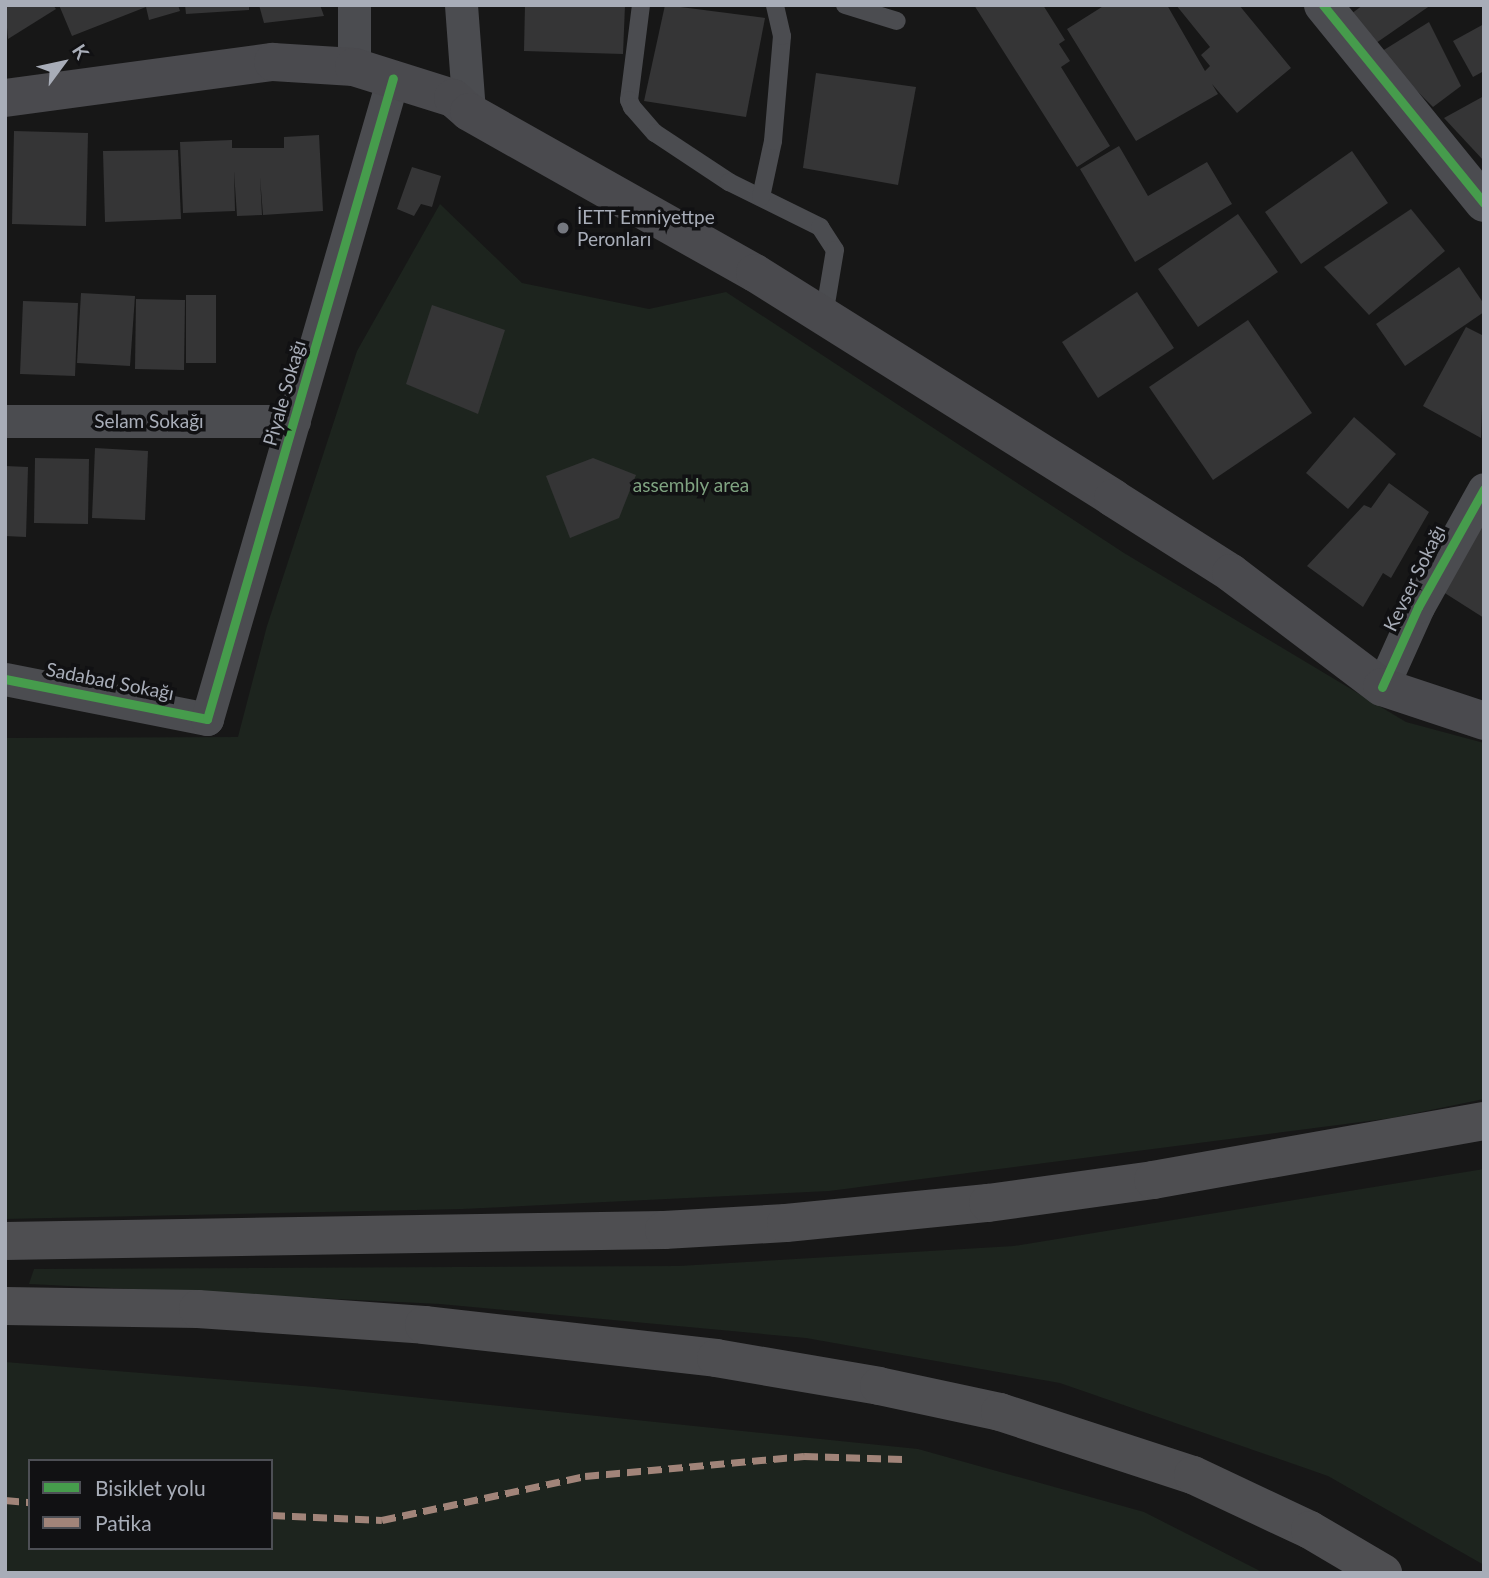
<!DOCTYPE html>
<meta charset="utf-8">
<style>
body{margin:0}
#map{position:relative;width:1489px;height:1578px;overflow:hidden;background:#171717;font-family:Lato,sans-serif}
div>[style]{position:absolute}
.green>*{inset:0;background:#1d241e}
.building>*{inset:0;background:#353536}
.service>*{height:18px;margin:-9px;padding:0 9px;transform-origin:9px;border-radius:9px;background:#4b4c50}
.minor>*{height:33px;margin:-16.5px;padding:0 16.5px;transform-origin:16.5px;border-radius:16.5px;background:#4b4c50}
.tertiary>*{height:38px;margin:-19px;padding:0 19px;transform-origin:19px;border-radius:19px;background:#4b4c50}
.secondary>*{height:38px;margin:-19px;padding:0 19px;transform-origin:19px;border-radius:19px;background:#4a4a4e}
.motorway>*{height:38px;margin:-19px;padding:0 19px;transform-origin:19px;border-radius:19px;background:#4e4e51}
.quiet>*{height:7px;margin-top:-3.5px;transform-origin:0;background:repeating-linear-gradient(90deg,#a18479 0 14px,transparent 0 21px)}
.cycleway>*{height:9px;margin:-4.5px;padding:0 4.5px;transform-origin:4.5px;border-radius:4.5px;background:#469c4c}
.dots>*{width:19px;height:19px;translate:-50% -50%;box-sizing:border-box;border:4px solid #111113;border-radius:50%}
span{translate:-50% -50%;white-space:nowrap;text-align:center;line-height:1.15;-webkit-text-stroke:7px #111113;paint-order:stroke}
.poi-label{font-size:19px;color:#a8adb8}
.left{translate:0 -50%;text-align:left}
.street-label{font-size:19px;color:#a8adb8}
.park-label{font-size:19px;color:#7fa381}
.frame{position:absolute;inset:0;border:7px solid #a8adb8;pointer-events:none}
.legend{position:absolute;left:28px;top:1459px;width:245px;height:91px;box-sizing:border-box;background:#111113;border:2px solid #4d4f55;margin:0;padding:9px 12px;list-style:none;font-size:21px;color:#a8adb8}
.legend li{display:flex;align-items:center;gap:14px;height:35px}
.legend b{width:35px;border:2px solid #4d4f55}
.north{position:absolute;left:28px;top:28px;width:70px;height:70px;-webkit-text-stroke:5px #111113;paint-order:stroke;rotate:57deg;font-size:19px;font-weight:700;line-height:28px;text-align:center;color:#a8adb8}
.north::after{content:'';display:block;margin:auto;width:24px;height:32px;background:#a8adb8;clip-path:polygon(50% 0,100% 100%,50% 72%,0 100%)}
</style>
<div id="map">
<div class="green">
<i style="clip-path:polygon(440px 204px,522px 283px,649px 309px,726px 292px,1124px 553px,1406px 722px,1484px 743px,1484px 1099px,1392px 1118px,829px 1191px,462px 1209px,5px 1219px,5px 738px,238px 737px,267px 626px,357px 351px)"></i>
<i style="clip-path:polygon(1484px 1169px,1484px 1565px,1328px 1476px,1060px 1383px,806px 1338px,440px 1304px,29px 1284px,34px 1269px,679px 1266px,1014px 1246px)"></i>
<i style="clip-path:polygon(evenodd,5px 1362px,315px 1387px,918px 1449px,1144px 1512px,1264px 1573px,5px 1573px,5px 1362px,30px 1461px,271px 1461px,271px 1548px,30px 1548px,30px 1461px)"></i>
</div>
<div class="building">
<i style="clip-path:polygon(5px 5px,53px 5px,56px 9px,8px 39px)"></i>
<i style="clip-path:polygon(59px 5px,178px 5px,180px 11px,149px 20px,146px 7px,72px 36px)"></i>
<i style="clip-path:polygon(185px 5px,249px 5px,249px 10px,186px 14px)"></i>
<i style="clip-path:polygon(259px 5px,320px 5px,324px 16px,264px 23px)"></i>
<i style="clip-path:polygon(525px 5px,625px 5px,623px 54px,524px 51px)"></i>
<i style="clip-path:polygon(665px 5px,765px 18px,746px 117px,644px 101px)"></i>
<i style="clip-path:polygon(974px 5px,1043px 5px,1065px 40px,1059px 44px,1070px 61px,1061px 67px,1110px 146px,1077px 167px)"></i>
<i style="clip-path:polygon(1105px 5px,1167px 5px,1205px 71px,1210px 66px,1201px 55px,1210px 47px,1176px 5px,1239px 5px,1291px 68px,1237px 113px,1212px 84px,1218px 94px,1136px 141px,1067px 29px)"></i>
<i style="clip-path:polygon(1363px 5px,1431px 5px,1366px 50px,1343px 20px)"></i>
<i style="clip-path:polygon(1429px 22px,1461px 86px,1433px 107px,1379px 53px)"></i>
<i style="clip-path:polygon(1484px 24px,1484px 71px,1473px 77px,1453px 41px)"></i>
<i style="clip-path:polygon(816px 73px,916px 87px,898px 185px,803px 168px)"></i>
<i style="clip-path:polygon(1484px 96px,1484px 161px,1444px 118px)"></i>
<i style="clip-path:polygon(14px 131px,88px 133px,86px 226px,12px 224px)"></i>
<i style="clip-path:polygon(319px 135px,323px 211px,263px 215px,260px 177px,262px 215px,237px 216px,234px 171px,235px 211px,183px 213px,180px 142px,232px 140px,232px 148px,284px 148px,284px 137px)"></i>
<i style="clip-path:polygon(1119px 146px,1148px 196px,1207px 162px,1232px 204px,1135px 262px,1080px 169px)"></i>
<i style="clip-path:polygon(178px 150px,181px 219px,105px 222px,103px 151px)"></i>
<i style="clip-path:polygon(1352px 151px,1388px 203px,1301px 264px,1265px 212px)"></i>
<i style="clip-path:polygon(412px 167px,441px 176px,432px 207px,421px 204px,414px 216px,397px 209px)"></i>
<i style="clip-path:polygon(1411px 209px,1445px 251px,1369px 315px,1324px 267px)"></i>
<i style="clip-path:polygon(1238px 214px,1278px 272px,1198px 327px,1158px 269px)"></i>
<i style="clip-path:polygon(1459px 267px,1484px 304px,1484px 312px,1405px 366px,1376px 324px)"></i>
<i style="clip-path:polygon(1137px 292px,1174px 348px,1098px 398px,1062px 342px)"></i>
<i style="clip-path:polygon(81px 293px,135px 296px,130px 366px,77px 363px)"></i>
<i style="clip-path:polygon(186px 295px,216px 295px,216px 363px,186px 363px)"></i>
<i style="clip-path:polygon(136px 299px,185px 300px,184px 370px,135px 369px)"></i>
<i style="clip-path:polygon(23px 301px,78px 303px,75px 376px,20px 374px)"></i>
<i style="clip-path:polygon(432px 305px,505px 330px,478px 414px,406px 384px)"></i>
<i style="clip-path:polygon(1248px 320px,1312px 413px,1213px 480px,1149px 387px)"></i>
<i style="clip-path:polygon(1466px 327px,1484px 336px,1481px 438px,1423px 406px)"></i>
<i style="clip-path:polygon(1354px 417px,1396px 454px,1348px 509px,1306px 473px)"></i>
<i style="clip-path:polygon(95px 448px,148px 451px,145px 520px,92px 518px)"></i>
<i style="clip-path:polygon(35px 458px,89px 459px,88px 524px,34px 523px)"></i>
<i style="clip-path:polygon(593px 458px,636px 475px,619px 518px,570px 538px,546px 476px)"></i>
<i style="clip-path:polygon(5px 466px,28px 467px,26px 537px,5px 536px)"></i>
<i style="clip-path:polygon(1389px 483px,1429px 512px,1391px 578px,1383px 573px,1363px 607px,1307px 566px,1364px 505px,1371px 508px)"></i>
<i style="clip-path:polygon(1475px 519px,1484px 525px,1484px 618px,1440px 590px)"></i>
</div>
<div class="service">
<i style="left:641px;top:5px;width:96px;rotate:97.2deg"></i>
<i style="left:629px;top:100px;width:8px;rotate:67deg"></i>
<i style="left:632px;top:107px;width:35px;rotate:49deg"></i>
<i style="left:655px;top:133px;width:89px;rotate:33.5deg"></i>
<i style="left:729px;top:182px;width:102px;rotate:26.3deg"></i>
<i style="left:820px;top:227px;width:27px;rotate:57deg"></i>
<i style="left:835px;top:250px;width:67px;rotate:99.5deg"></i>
<i style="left:845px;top:5px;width:54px;rotate:17.1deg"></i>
<i style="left:761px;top:197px;width:57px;rotate:-77.9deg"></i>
<i style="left:773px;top:141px;width:105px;rotate:-85.1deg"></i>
<i style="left:782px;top:36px;width:32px;rotate:-103deg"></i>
</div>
<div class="minor">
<i style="left:461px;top:5px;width:107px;rotate:85.7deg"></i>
<i style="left:354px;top:67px;width:62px;rotate:-90deg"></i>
<i style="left:5px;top:421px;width:289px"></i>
<i style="left:5px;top:679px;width:206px;rotate:11.2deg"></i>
<i style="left:207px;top:719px;width:667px;rotate:-73.82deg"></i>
<i style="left:1382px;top:687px;width:88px;rotate:-65.8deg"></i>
<i style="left:1418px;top:607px;width:135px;rotate:-60.8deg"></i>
</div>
<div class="tertiary">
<i style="left:1323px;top:5px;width:255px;rotate:50.9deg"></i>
</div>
<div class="secondary">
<i style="left:5px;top:98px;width:270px;rotate:-7.7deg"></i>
<i style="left:273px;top:62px;width:81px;rotate:3.5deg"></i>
<i style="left:354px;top:67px;width:104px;rotate:17.4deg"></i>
<i style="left:453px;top:98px;width:21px;rotate:41deg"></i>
<i style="left:469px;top:112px;width:328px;rotate:29.4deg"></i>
<i style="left:755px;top:273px;width:423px;rotate:32.1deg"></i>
<i style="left:1113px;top:498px;width:140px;rotate:32.4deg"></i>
<i style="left:1231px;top:573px;width:189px;rotate:37.1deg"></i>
<i style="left:1382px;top:687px;width:108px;rotate:18.4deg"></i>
</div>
<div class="motorway">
<i style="left:5px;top:1241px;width:659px;rotate:-0.96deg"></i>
<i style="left:664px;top:1230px;width:122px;rotate:-3.3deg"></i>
<i style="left:786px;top:1223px;width:203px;rotate:-5.7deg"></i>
<i style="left:988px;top:1203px;width:167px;rotate:-7.9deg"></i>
<i style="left:1153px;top:1180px;width:336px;rotate:-10.1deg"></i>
<i style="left:5px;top:1306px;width:193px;rotate:0.9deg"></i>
<i style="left:198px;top:1309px;width:227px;rotate:4deg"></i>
<i style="left:424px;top:1325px;width:294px;rotate:6.4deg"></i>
<i style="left:716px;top:1358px;width:165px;rotate:9.7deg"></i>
<i style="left:879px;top:1386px;width:124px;rotate:12.1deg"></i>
<i style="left:1000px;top:1412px;width:203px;rotate:18.1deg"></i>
<i style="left:1193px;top:1475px;width:129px;rotate:25.2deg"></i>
<i style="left:1310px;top:1530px;width:85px;rotate:30.5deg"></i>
</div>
<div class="quiet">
<i style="left:5px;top:1500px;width:25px;rotate:5deg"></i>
<i style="left:271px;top:1515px;width:111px;rotate:2.6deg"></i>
<i style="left:382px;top:1520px;width:208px;rotate:-12.2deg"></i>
<i style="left:585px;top:1476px;width:220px;rotate:-5.2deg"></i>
<i style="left:804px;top:1456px;width:99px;rotate:1.7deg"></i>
</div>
<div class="cycleway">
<i style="left:1323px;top:5px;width:255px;rotate:50.9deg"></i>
<i style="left:5px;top:679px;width:206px;rotate:11.2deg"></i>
<i style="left:207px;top:719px;width:667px;rotate:-73.82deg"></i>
<i style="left:1382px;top:687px;width:88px;rotate:-65.8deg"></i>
<i style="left:1418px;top:607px;width:135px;rotate:-60.8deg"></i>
</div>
<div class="dots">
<i style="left:563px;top:228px;background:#757880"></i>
</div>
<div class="poi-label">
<span class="left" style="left:577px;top:228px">İETT Emniyettpe<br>Peronları</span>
</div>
<div class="street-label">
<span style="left:284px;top:393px;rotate:-74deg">Piyale Sokağı</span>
<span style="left:149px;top:421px">Selam Sokağı</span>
<span style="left:1414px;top:578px;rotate:-64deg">Kevser Sokağı</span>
<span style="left:110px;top:681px;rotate:11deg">Sadabad Sokağı</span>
</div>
<div class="park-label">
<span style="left:691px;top:485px">assembly area</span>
</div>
<div class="frame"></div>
<ul class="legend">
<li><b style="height:9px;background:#469c4c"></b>Bisiklet yolu</li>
<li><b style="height:9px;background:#a18479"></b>Patika</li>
</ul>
<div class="north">K</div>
</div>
